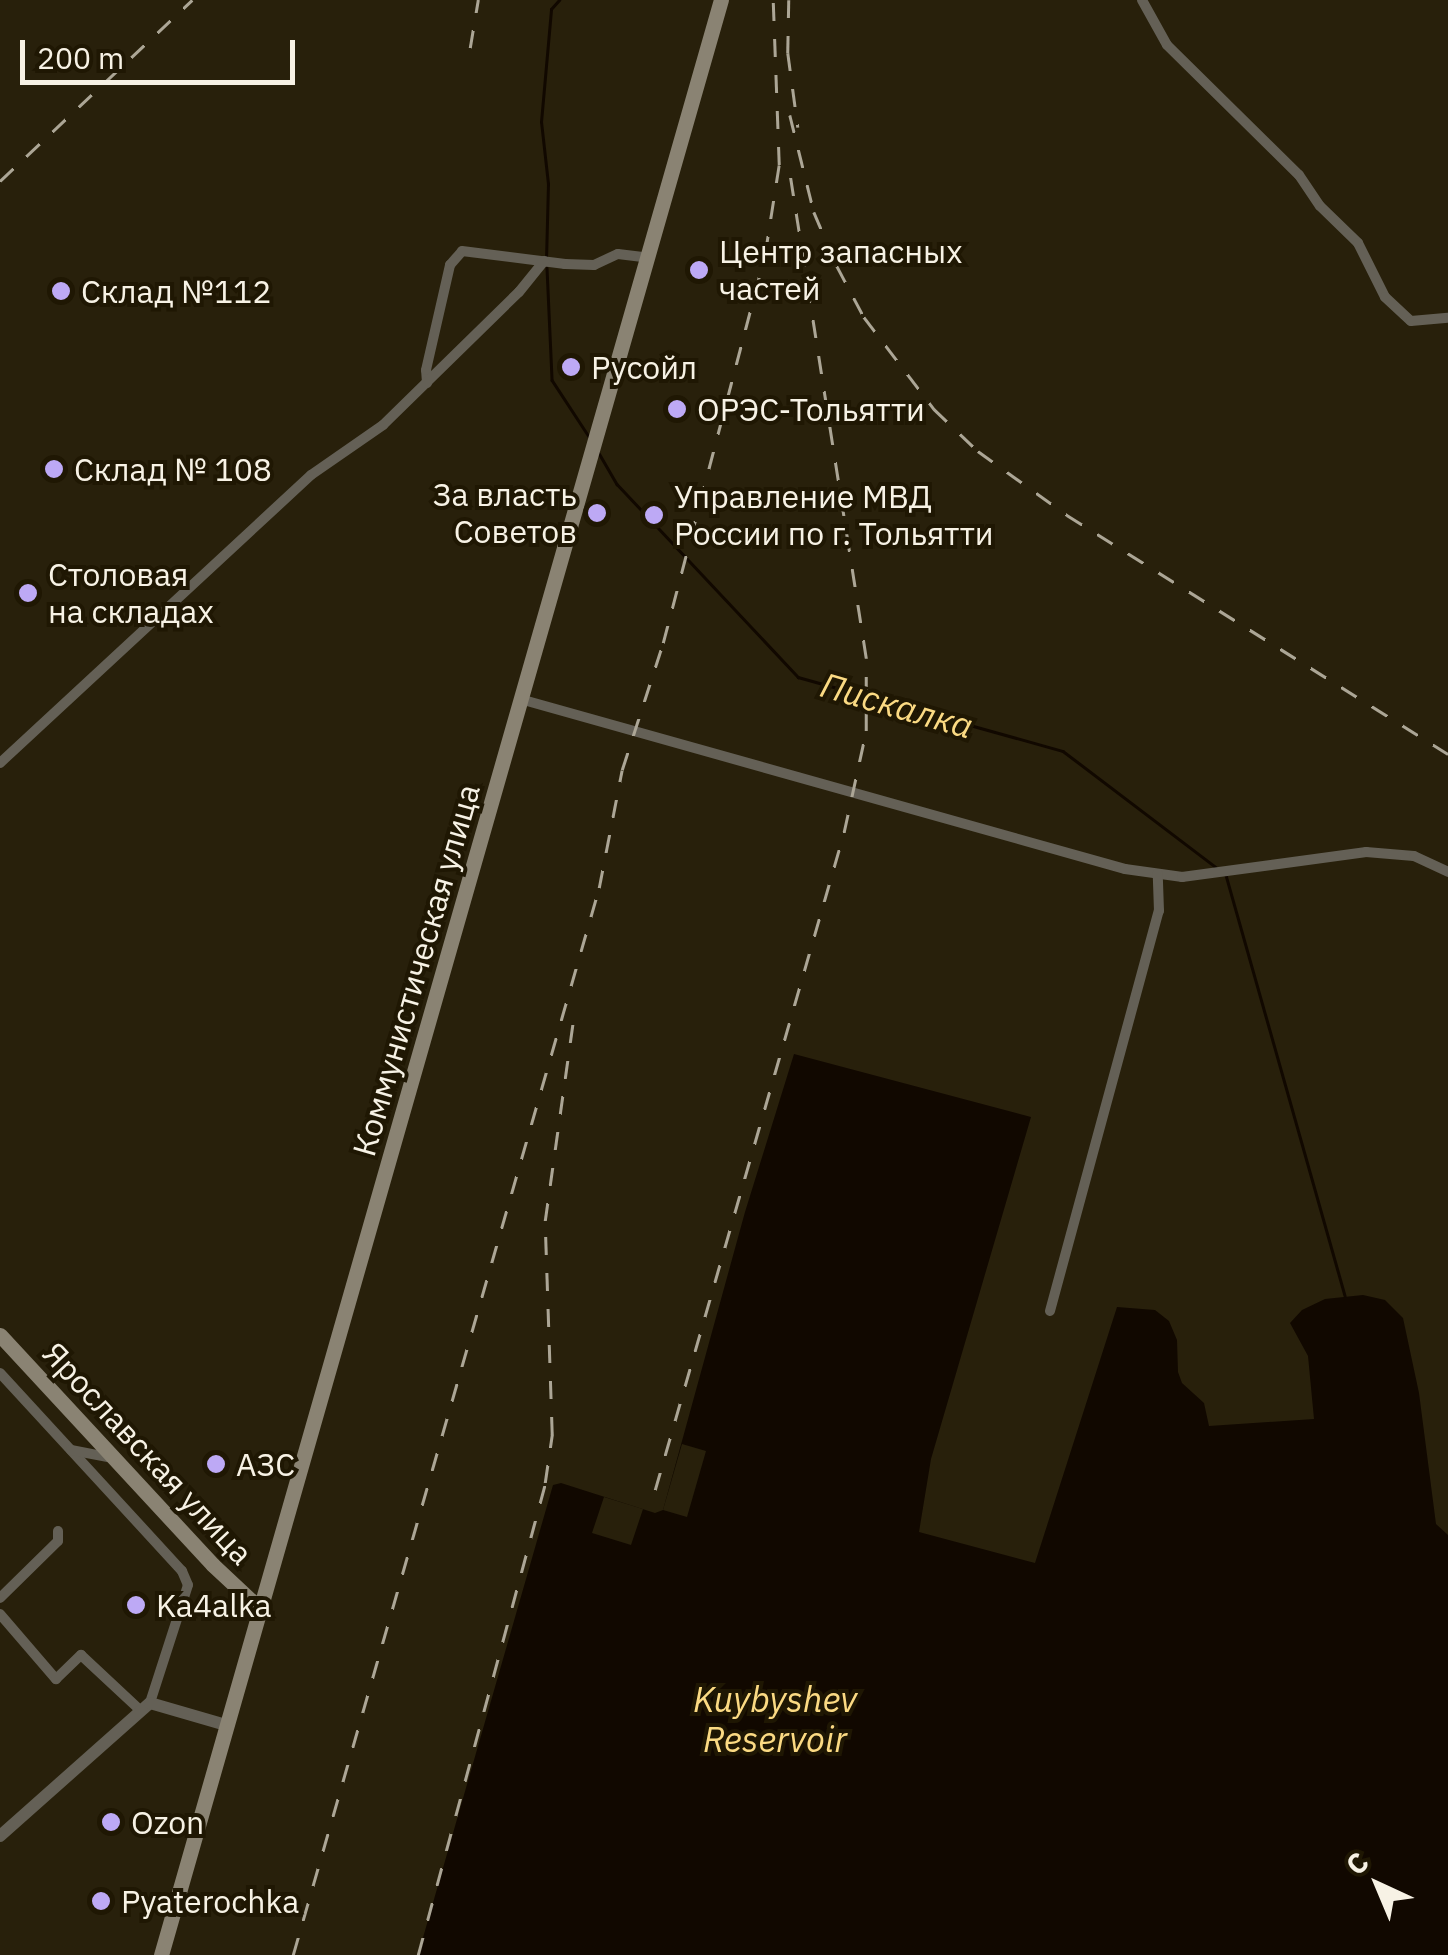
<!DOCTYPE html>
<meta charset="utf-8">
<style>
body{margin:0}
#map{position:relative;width:1448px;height:1955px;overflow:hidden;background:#28200b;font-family:"IBM Plex Sans",sans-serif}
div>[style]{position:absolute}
.water>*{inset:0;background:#110800}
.pier>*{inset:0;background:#28200b}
.stream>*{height:2.5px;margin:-1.25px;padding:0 1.25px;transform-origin:1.25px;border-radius:1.25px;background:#110800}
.minor>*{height:10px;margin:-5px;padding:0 5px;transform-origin:5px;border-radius:5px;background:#646056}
.tertiary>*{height:12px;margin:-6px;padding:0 6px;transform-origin:6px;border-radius:6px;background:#646056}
.secondary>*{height:15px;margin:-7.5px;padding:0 7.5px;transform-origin:7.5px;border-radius:7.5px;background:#8a8373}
.rail>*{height:2.5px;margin-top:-1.25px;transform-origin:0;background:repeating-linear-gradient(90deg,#aca696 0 18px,transparent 0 36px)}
.dots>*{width:28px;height:28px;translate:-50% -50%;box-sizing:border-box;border:5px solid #1f1703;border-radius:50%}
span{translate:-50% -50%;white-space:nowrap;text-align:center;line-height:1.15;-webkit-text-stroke:8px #1f1703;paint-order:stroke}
.poi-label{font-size:32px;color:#f7f2e5}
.left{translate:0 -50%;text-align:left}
.right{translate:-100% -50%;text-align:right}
.street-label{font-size:32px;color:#f7f2e5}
.water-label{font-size:35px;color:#fbda83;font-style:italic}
.north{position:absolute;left:1328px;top:1835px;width:100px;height:100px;-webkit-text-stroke:8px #1f1703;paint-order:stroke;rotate:316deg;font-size:28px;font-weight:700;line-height:40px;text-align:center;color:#f7f2e5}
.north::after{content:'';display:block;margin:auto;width:35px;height:45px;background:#f7f2e5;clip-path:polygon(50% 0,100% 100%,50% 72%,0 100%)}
.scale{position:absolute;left:20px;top:40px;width:275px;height:45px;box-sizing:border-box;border:5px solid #f7f2e5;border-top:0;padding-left:12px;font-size:30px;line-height:35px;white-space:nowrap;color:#f7f2e5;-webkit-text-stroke:8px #1f1703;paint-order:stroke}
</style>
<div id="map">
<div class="water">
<i style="clip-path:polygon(794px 1054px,1031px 1117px,931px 1459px,919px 1532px,1035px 1563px,1117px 1307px,1155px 1310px,1169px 1321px,1177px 1340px,1178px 1372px,1182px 1383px,1204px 1403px,1209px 1426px,1314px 1419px,1308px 1356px,1290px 1323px,1302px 1310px,1325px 1299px,1363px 1295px,1385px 1300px,1403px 1318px,1419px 1393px,1436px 1524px,1448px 1535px,1448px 1955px,418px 1955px,553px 1485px,561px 1483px,655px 1513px,663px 1510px,745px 1212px)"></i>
</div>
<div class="pier">
<i style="clip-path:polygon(682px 1444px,706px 1451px,687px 1517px,663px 1510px)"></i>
<i style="clip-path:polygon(604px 1497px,643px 1509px,631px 1545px,592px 1533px)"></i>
</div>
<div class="stream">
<i style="left:546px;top:260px;width:76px;rotate:-88.5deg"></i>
<i style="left:548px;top:184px;width:62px;rotate:-96.4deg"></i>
<i style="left:541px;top:122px;width:113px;rotate:-84.9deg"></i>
<i style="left:551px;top:9px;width:12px;rotate:-48deg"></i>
<i style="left:547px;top:268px;width:112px;rotate:87.4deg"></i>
<i style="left:552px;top:380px;width:69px;rotate:56.8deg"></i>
<i style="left:599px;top:453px;width:36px;rotate:60deg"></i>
<i style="left:617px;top:484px;width:265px;rotate:46.8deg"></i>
<i style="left:798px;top:677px;width:275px;rotate:15.6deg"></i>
<i style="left:1063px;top:751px;width:192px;rotate:37.2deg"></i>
<i style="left:1226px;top:875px;width:437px;rotate:74.2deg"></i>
</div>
<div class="minor">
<i style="left:1142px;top:0;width:51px;rotate:60.9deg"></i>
<i style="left:1167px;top:45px;width:185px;rotate:44.6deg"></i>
<i style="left:1299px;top:175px;width:37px;rotate:56deg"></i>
<i style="left:1320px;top:206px;width:53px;rotate:44.2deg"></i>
<i style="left:1358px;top:243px;width:60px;rotate:63.4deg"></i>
<i style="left:1385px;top:297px;width:35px;rotate:43deg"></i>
<i style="left:1411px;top:321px;width:37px;rotate:-5deg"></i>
<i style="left:427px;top:383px;width:13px;rotate:-94deg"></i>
<i style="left:426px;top:370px;width:108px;rotate:-77.1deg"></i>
<i style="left:450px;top:265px;width:18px;rotate:-49deg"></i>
<i style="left:462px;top:251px;width:104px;rotate:7.2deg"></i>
<i style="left:565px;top:264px;width:29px;rotate:2deg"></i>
<i style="left:594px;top:265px;width:26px;rotate:-25deg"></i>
<i style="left:618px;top:254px;width:31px;rotate:7deg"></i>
<i style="left:520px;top:699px;width:628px;rotate:15.69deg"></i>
<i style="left:1125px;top:869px;width:58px;rotate:8deg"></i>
<i style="left:1182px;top:877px;width:186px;rotate:-7.7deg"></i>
<i style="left:1366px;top:852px;width:48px;rotate:4.8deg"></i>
<i style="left:1414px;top:856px;width:38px;rotate:25deg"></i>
<i style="left:0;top:763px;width:424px;rotate:-42.8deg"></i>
<i style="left:311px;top:475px;width:88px;rotate:-34.8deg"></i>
<i style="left:383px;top:425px;width:190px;rotate:-44.4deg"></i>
<i style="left:519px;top:292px;width:40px;rotate:-51deg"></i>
<i style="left:1050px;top:1311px;width:415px;rotate:-74.8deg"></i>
<i style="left:1159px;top:911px;width:37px;rotate:-92deg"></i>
<i style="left:0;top:1373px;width:269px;rotate:47.4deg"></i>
<i style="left:182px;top:1571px;width:15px;rotate:67deg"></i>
<i style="left:188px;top:1585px;width:124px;rotate:107.9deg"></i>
<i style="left:71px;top:1450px;width:43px;rotate:10.8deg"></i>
<i style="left:0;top:1598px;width:81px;rotate:-44.5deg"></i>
<i style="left:58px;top:1541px;width:10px;rotate:-90deg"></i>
<i style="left:0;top:1614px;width:86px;rotate:49.3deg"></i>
<i style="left:56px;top:1679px;width:35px;rotate:-44deg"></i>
<i style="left:81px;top:1655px;width:79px;rotate:43deg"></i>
</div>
<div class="tertiary">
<i style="left:0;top:1836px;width:200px;rotate:-41.6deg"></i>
<i style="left:150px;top:1703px;width:79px;rotate:16.1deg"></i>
</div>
<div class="secondary">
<i style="left:0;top:1335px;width:313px;rotate:47.2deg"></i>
<i style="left:213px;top:1565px;width:62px;rotate:43deg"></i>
<i style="left:161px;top:1955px;width:2034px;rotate:-74.02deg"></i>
</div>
<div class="rail">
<i style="left:789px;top:0;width:53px;rotate:91.1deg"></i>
<i style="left:788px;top:53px;width:75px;rotate:82.3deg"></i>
<i style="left:470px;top:48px;width:49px;rotate:-80.5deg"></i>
<i style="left:790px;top:115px;width:100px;rotate:76.1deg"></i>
<i style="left:814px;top:212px;width:59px;rotate:66.9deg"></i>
<i style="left:837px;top:266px;width:58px;rotate:62.1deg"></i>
<i style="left:864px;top:317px;width:116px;rotate:52.7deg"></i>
<i style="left:934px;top:409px;width:61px;rotate:43.7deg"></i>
<i style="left:978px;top:451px;width:110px;rotate:35.7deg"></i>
<i style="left:1067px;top:515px;width:450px;rotate:32.1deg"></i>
<i style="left:0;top:181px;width:264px;rotate:-43.3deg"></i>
<i style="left:655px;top:1490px;width:685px;rotate:-73.97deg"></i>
<i style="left:844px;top:832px;width:103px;rotate:-77.7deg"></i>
<i style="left:866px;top:731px;width:73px;rotate:-90deg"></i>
<i style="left:866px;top:658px;width:501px;rotate:-98.95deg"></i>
<i style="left:293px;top:1955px;width:1110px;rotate:-74deg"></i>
<i style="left:599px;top:888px;width:120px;rotate:-79deg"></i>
<i style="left:622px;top:770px;width:133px;rotate:-72.1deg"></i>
<i style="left:663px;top:643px;width:402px;rotate:-75.3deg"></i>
<i style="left:765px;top:254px;width:90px;rotate:-81.1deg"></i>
<i style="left:779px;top:165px;width:165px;rotate:-92.1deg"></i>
<i style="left:418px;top:1955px;width:489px;rotate:-74.9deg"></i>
<i style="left:545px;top:1483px;width:49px;rotate:-81.7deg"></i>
<i style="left:552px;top:1435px;width:214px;rotate:-91.9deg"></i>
<i style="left:545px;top:1221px;width:208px;rotate:-82deg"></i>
</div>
<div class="dots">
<i style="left:699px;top:270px;background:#bda9f5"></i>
<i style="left:61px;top:291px;background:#bda9f5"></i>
<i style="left:571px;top:367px;background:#bda9f5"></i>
<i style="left:677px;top:409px;background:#bda9f5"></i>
<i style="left:54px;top:469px;background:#bda9f5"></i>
<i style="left:597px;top:513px;background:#bda9f5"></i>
<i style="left:654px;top:515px;background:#bda9f5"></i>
<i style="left:28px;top:593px;background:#bda9f5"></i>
<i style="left:216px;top:1464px;background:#bda9f5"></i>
<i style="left:136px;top:1605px;background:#bda9f5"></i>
<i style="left:111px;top:1822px;background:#bda9f5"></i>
<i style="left:101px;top:1901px;background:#bda9f5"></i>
</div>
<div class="poi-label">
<span class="left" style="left:719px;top:270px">Центр запасных<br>частей</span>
<span class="left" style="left:81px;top:291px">Склад №112</span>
<span class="left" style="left:591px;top:367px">Русойл</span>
<span class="left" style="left:697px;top:409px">ОРЭС-Тольятти</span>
<span class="left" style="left:74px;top:469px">Склад № 108</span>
<span class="right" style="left:577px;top:513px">За власть<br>Советов</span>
<span class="left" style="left:674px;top:515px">Управление МВД<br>России по г. Тольятти</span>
<span class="left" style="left:48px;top:593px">Столовая<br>на складах</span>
<span class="left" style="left:236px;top:1464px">АЗС</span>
<span class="left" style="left:156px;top:1605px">Ka4alka</span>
<span class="left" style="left:131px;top:1822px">Ozon</span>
<span class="left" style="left:121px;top:1901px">Pyaterochka</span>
</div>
<div class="street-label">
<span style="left:416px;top:970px;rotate:-74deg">Коммунистическая улица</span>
<span style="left:148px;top:1453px;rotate:47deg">Ярославская улица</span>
</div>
<div class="water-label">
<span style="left:897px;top:705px;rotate:16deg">Пискалка</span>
<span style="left:775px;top:1719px">Kuybyshev<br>Reservoir</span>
</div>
<div class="north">С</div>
<div class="scale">200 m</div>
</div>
